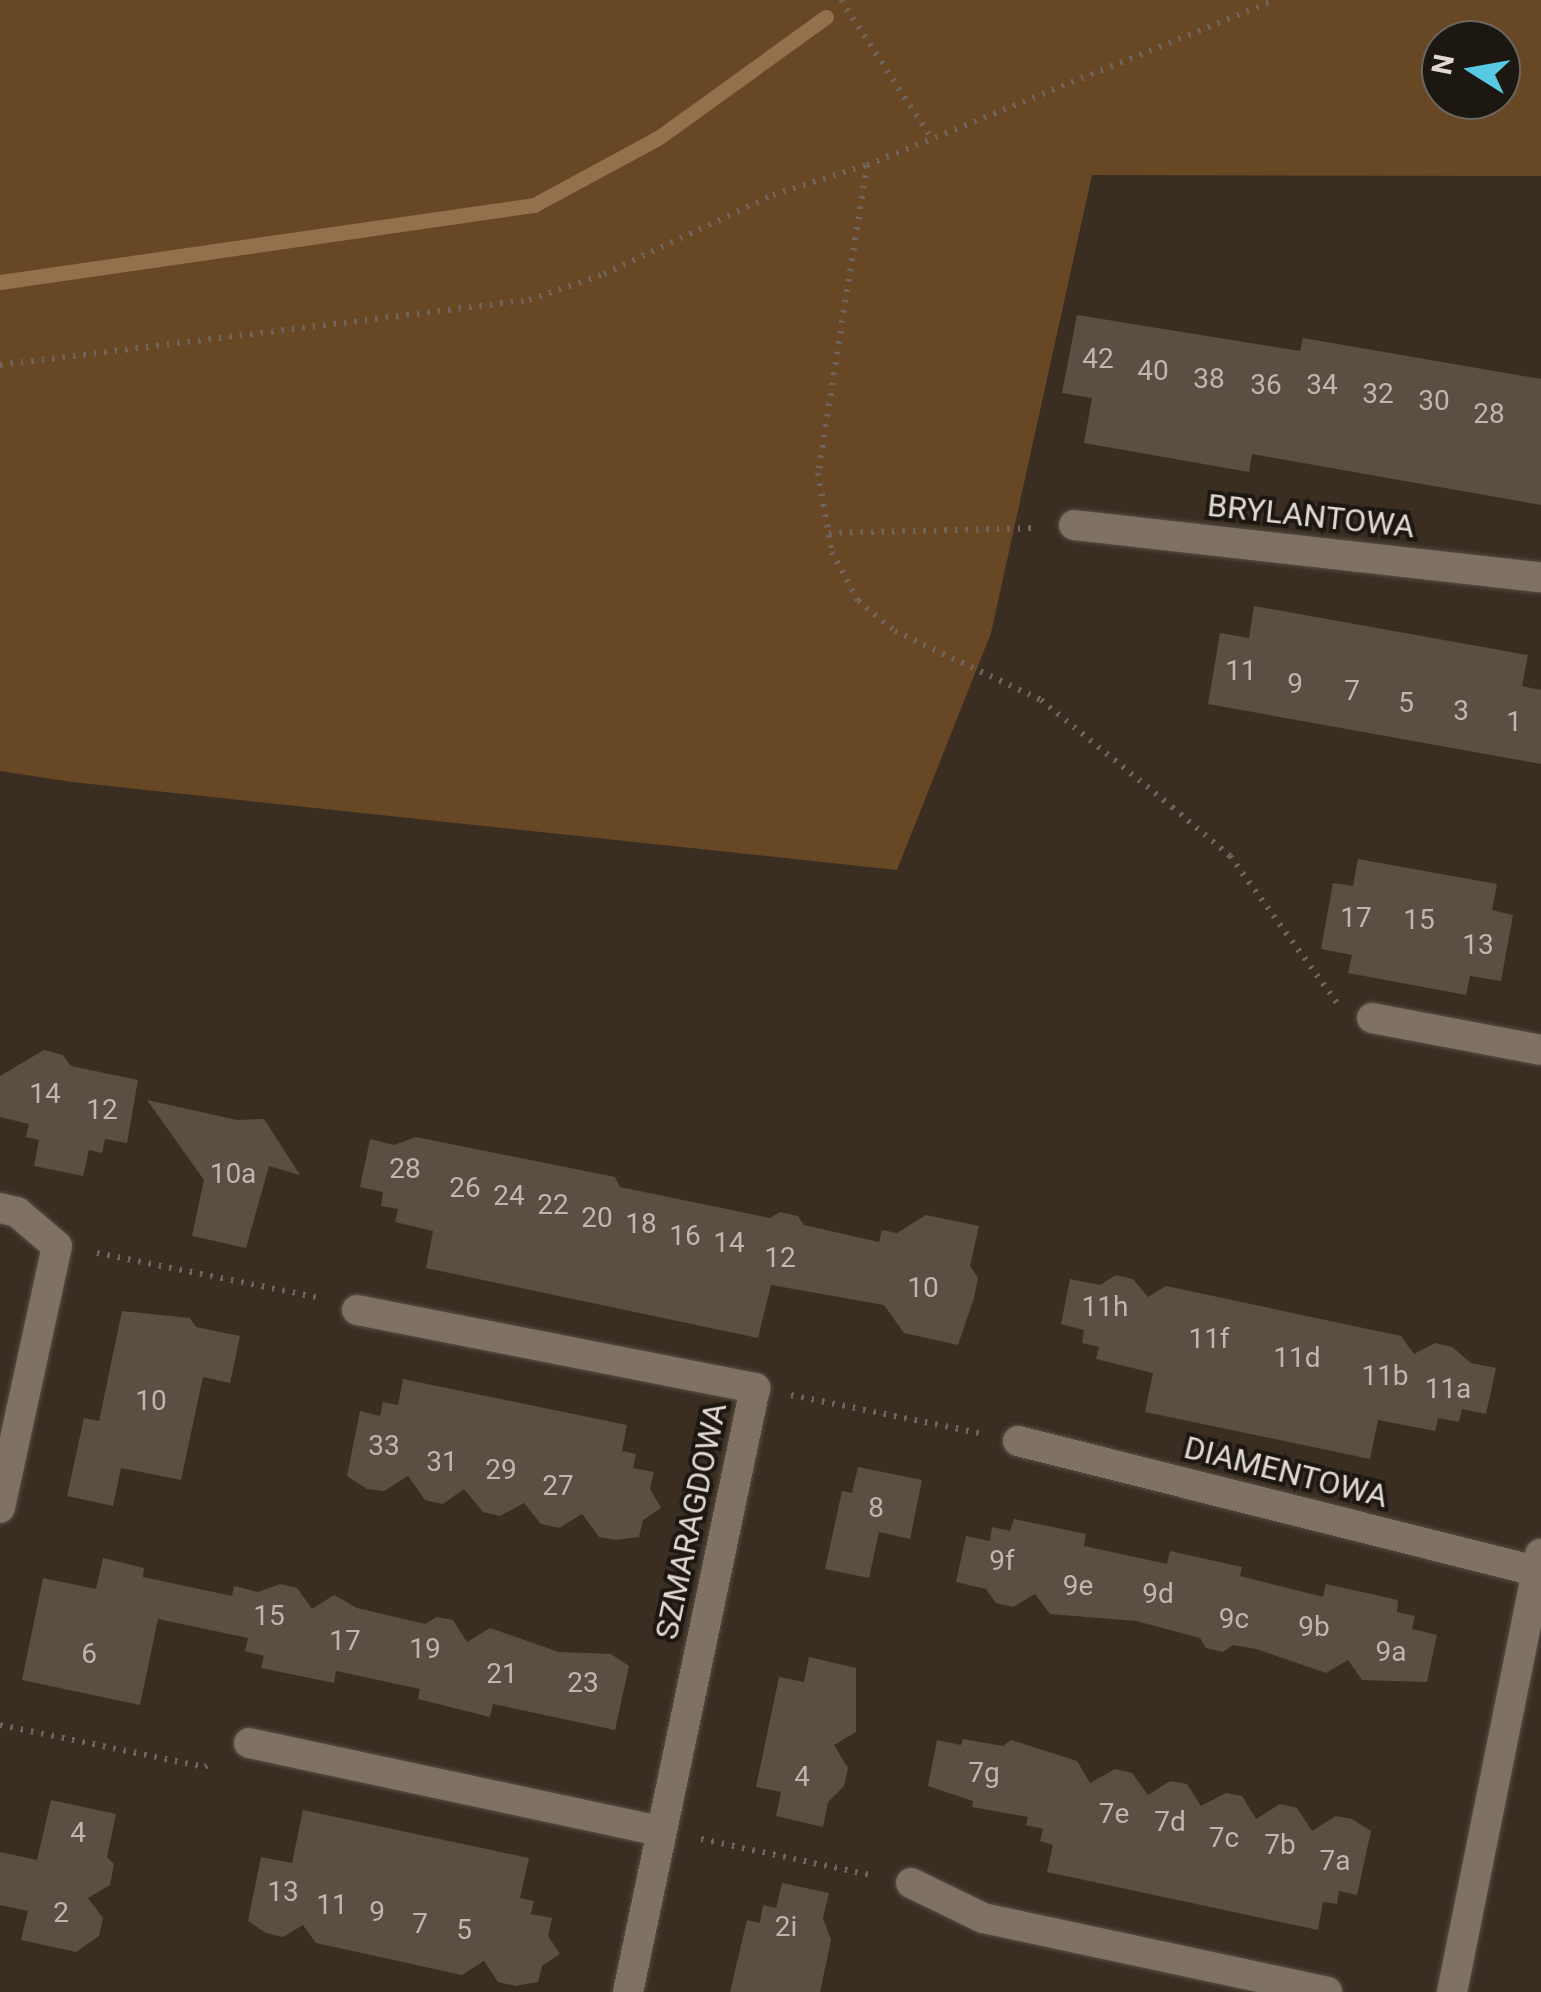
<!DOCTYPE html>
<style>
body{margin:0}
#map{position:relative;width:1541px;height:1992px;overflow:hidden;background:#3a2e23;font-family:Roboto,sans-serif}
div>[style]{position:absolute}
.green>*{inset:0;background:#684725}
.stream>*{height:15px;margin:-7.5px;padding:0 7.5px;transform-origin:7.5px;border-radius:7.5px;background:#94704d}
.building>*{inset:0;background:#5b4e42}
.path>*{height:6px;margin-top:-3px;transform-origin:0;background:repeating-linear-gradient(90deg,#6f655b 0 2.5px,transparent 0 10.5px)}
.roads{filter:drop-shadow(0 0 2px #564d42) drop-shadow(0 0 2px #564d42)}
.minor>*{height:30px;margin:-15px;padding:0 15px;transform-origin:15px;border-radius:15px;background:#7f7164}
span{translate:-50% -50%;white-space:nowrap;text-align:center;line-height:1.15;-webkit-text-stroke:8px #1d1712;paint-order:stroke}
.number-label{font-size:28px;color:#bfb6ad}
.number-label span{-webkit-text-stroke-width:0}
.street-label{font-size:32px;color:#e0d9d1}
.north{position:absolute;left:1421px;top:20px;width:100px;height:100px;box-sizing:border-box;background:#1d1712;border:2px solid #6b655e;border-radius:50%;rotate:281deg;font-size:28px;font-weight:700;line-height:40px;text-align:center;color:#e0d9d1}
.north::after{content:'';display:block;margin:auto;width:35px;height:45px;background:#57c9e2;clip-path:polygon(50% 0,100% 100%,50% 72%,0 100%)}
</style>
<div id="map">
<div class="green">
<i style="clip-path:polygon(evenodd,0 0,1541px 0,1541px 176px,1092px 175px,991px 633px,897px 870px,72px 782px,0 771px,0 0,1501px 40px,1501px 100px,1441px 100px,1441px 40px,1501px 40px)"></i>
</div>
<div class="stream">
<i style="left:0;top:282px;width:540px;rotate:-8.21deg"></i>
<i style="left:534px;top:205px;width:141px;rotate:-28.4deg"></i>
<i style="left:658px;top:138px;width:207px;rotate:-35.8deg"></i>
</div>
<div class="building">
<i style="clip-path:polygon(1077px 315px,1300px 351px,1303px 338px,1541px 379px,1541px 505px,1252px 454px,1249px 472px,1084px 443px,1092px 398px,1062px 393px)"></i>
<i style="clip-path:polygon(1254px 606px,1528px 655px,1522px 686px,1541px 690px,1541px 764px,1208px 704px,1220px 633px,1249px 638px)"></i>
<i style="clip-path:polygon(1358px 859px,1497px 884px,1492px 910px,1513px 915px,1501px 981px,1470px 976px,1466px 995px,1348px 973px,1352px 955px,1321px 949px,1333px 883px,1353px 886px)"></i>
<i style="clip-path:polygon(44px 1050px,63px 1055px,71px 1066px,138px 1080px,127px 1143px,105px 1139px,102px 1153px,89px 1150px,83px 1176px,34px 1166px,39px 1140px,26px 1137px,29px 1124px,0 1117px,0 1076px)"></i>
<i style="clip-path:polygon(147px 1100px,237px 1120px,264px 1119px,300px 1175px,269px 1166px,246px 1248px,192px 1236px,204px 1180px)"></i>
<i style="clip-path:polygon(416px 1137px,615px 1177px,620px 1187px,770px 1218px,780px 1212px,798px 1216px,804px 1225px,879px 1242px,882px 1230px,897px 1233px,926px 1215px,979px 1226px,970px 1266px,978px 1278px,974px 1298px,958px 1345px,904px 1333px,884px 1305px,771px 1285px,758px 1338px,426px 1268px,433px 1231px,395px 1222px,398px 1209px,381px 1206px,383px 1192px,360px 1187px,370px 1139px,394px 1145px)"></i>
<i style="clip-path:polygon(1116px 1275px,1133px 1279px,1148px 1297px,1166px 1286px,1401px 1336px,1414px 1354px,1435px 1343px,1452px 1347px,1471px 1363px,1496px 1368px,1486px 1414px,1462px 1409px,1459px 1422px,1438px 1418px,1435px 1431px,1378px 1420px,1370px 1459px,1145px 1412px,1153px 1373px,1096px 1359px,1099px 1347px,1082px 1343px,1084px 1330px,1061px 1324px,1070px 1279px,1100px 1285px)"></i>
<i style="clip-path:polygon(122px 1311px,190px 1318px,196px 1327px,240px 1336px,230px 1383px,203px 1377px,181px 1480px,121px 1468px,113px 1506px,67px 1496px,84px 1418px,99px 1421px)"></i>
<i style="clip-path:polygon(403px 1379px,627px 1425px,622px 1451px,636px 1454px,633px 1468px,654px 1472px,650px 1489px,661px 1508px,643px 1520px,639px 1537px,616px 1540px,599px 1537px,582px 1514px,559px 1528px,541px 1524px,524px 1503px,500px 1516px,483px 1512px,464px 1489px,443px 1504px,425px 1500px,408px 1476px,384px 1491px,367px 1489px,347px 1476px,360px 1411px,380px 1416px,383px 1402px,398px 1405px)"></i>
<i style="clip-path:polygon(858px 1467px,922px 1480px,910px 1539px,879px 1532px,869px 1578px,825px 1569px,842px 1491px,852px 1493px)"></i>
<i style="clip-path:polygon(1014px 1519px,1086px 1534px,1084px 1546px,1167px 1564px,1170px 1551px,1242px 1567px,1240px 1576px,1323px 1597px,1326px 1584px,1398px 1600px,1397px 1612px,1415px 1616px,1412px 1629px,1437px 1635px,1427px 1682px,1362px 1680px,1348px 1660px,1326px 1673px,1256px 1649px,1233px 1645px,1223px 1652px,1206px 1648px,1200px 1638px,1136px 1621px,1050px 1614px,1035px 1594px,1013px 1607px,996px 1603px,986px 1589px,956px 1582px,966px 1536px,990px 1541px,992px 1527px,1010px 1531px)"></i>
<i style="clip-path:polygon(103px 1558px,144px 1568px,143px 1577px,232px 1596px,234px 1586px,258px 1592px,280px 1584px,297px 1588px,312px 1609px,334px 1595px,357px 1608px,425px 1624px,437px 1617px,453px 1620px,467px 1642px,490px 1628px,559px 1652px,611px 1654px,629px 1666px,615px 1730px,493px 1704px,490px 1717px,418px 1699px,420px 1689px,336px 1671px,334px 1683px,261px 1668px,264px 1656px,245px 1651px,248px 1638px,158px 1619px,140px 1705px,22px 1680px,43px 1578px,96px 1589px)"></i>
<i style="clip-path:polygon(809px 1657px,856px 1668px,856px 1732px,834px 1745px,848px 1768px,844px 1786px,828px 1802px,823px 1827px,776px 1816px,781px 1792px,756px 1787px,779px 1677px,804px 1682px)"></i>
<i style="clip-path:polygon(963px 1739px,1003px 1746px,1011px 1740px,1077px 1761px,1090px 1783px,1115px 1769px,1132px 1773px,1148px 1795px,1170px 1781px,1187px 1784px,1201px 1806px,1226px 1793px,1242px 1796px,1256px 1819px,1280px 1804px,1297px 1808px,1312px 1831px,1336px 1816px,1352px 1819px,1371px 1831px,1357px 1895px,1339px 1891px,1337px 1904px,1323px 1902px,1318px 1930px,1047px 1872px,1053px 1845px,1040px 1841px,1043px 1829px,1026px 1825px,1028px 1817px,972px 1807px,973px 1801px,928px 1786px,937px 1740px,961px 1745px)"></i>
<i style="clip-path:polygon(51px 1800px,116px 1814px,107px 1857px,114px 1864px,110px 1885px,88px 1898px,103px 1918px,99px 1936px,76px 1952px,21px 1940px,28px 1911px,0 1905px,0 1852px,37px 1860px)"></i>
<i style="clip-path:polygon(303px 1810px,529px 1858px,520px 1898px,534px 1901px,531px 1914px,552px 1918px,548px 1936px,560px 1954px,542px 1966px,538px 1982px,515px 1986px,498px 1982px,484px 1961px,462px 1975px,316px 1943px,303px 1925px,283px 1937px,266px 1933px,248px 1921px,261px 1857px,292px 1863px)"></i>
<i style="clip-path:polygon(782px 1883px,829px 1893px,823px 1918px,831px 1940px,820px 1992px,730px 1992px,747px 1920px,760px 1923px,763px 1905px,776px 1908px)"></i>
</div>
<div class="path">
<i style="left:841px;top:0;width:166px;rotate:56.8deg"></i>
<i style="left:867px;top:165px;width:312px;rotate:99deg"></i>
<i style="left:818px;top:473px;width:80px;rotate:80deg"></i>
<i style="left:832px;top:552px;width:55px;rotate:62deg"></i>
<i style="left:858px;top:601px;width:48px;rotate:39deg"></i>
<i style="left:895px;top:631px;width:161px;rotate:25.3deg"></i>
<i style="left:1041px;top:700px;width:169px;rotate:39.2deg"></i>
<i style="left:1172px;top:807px;width:76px;rotate:40.2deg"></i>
<i style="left:1230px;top:856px;width:182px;rotate:53.9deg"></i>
<i style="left:0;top:365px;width:533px;rotate:-7.01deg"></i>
<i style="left:529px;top:300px;width:79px;rotate:-19.1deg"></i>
<i style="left:604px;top:274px;width:187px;rotate:-25.1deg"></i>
<i style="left:773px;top:195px;width:99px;rotate:-17.7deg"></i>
<i style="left:867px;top:165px;width:440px;rotate:-22deg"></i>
<i style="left:829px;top:533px;width:209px;rotate:-1.4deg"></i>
<i style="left:97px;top:1253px;width:227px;rotate:11.4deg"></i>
<i style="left:791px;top:1395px;width:192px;rotate:11.4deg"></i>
<i style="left:0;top:1725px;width:209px;rotate:11.6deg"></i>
<i style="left:205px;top:1767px;width:9px;rotate:-32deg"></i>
<i style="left:701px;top:1839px;width:178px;rotate:12deg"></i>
</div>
<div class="roads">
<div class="minor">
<i style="left:1074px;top:525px;width:470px;rotate:6.4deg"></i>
<i style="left:1372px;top:1018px;width:172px;rotate:10.7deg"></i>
<i style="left:0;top:1208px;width:17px;rotate:13deg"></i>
<i style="left:17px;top:1212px;width:52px;rotate:40.4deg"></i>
<i style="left:57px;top:1246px;width:268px;rotate:102.3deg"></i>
<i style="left:357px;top:1310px;width:406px;rotate:11.1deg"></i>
<i style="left:755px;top:1388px;width:617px;rotate:101.87deg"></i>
<i style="left:1018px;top:1441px;width:534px;rotate:14.09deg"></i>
<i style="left:249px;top:1743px;width:420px;rotate:12.1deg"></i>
<i style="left:911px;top:1883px;width:80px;rotate:25.9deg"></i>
<i style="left:983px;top:1918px;width:352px;rotate:12.1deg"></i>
<i style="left:1452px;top:1992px;width:447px;rotate:-78.6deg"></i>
</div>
</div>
<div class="number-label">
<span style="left:1098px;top:359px">42</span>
<span style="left:1153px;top:371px">40</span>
<span style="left:1209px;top:379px">38</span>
<span style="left:1266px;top:385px">36</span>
<span style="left:1322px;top:385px">34</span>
<span style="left:1378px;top:394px">32</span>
<span style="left:1434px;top:401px">30</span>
<span style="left:1489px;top:414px">28</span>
<span style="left:1241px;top:671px">11</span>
<span style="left:1295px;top:684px">9</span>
<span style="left:1352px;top:691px">7</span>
<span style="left:1406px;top:703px">5</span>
<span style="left:1461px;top:711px">3</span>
<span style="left:1514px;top:722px">1</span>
<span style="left:1356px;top:918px">17</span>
<span style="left:1419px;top:920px">15</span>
<span style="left:1478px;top:945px">13</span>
<span style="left:45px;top:1094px">14</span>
<span style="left:102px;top:1110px">12</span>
<span style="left:405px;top:1169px">28</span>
<span style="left:233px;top:1174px">10a</span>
<span style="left:465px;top:1188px">26</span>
<span style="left:509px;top:1196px">24</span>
<span style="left:553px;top:1205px">22</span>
<span style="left:597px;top:1218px">20</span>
<span style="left:641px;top:1224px">18</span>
<span style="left:685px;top:1236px">16</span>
<span style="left:729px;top:1243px">14</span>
<span style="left:780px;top:1258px">12</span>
<span style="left:923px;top:1288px">10</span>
<span style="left:1105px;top:1307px">11h</span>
<span style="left:1209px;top:1339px">11f</span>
<span style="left:1297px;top:1358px">11d</span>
<span style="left:1385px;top:1376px">11b</span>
<span style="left:1448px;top:1389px">11a</span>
<span style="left:151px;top:1401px">10</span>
<span style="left:384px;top:1446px">33</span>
<span style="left:442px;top:1462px">31</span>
<span style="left:501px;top:1470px">29</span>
<span style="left:558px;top:1486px">27</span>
<span style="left:876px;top:1508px">8</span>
<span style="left:1002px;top:1561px">9f</span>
<span style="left:1078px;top:1586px">9e</span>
<span style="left:1158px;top:1594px">9d</span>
<span style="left:269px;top:1616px">15</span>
<span style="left:1234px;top:1619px">9c</span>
<span style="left:1314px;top:1627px">9b</span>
<span style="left:345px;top:1641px">17</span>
<span style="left:425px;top:1649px">19</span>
<span style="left:1391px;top:1652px">9a</span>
<span style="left:89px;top:1654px">6</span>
<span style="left:502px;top:1674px">21</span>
<span style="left:583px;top:1683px">23</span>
<span style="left:984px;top:1773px">7g</span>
<span style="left:802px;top:1777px">4</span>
<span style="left:1114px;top:1814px">7e</span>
<span style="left:1170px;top:1822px">7d</span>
<span style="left:78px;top:1833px">4</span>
<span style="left:1224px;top:1838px">7c</span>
<span style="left:1280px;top:1845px">7b</span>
<span style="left:1335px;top:1861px">7a</span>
<span style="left:283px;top:1892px">13</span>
<span style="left:332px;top:1905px">11</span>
<span style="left:377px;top:1912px">9</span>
<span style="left:61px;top:1913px">2</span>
<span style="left:420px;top:1924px">7</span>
<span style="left:786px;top:1927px">2i</span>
<span style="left:464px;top:1930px">5</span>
</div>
<div class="street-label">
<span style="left:1311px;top:516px;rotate:6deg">BRYLANTOWA</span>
<span style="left:1286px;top:1472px;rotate:14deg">DIAMENTOWA</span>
<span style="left:691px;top:1521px;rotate:-78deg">SZMARAGDOWA</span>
</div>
<div class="north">N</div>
</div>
